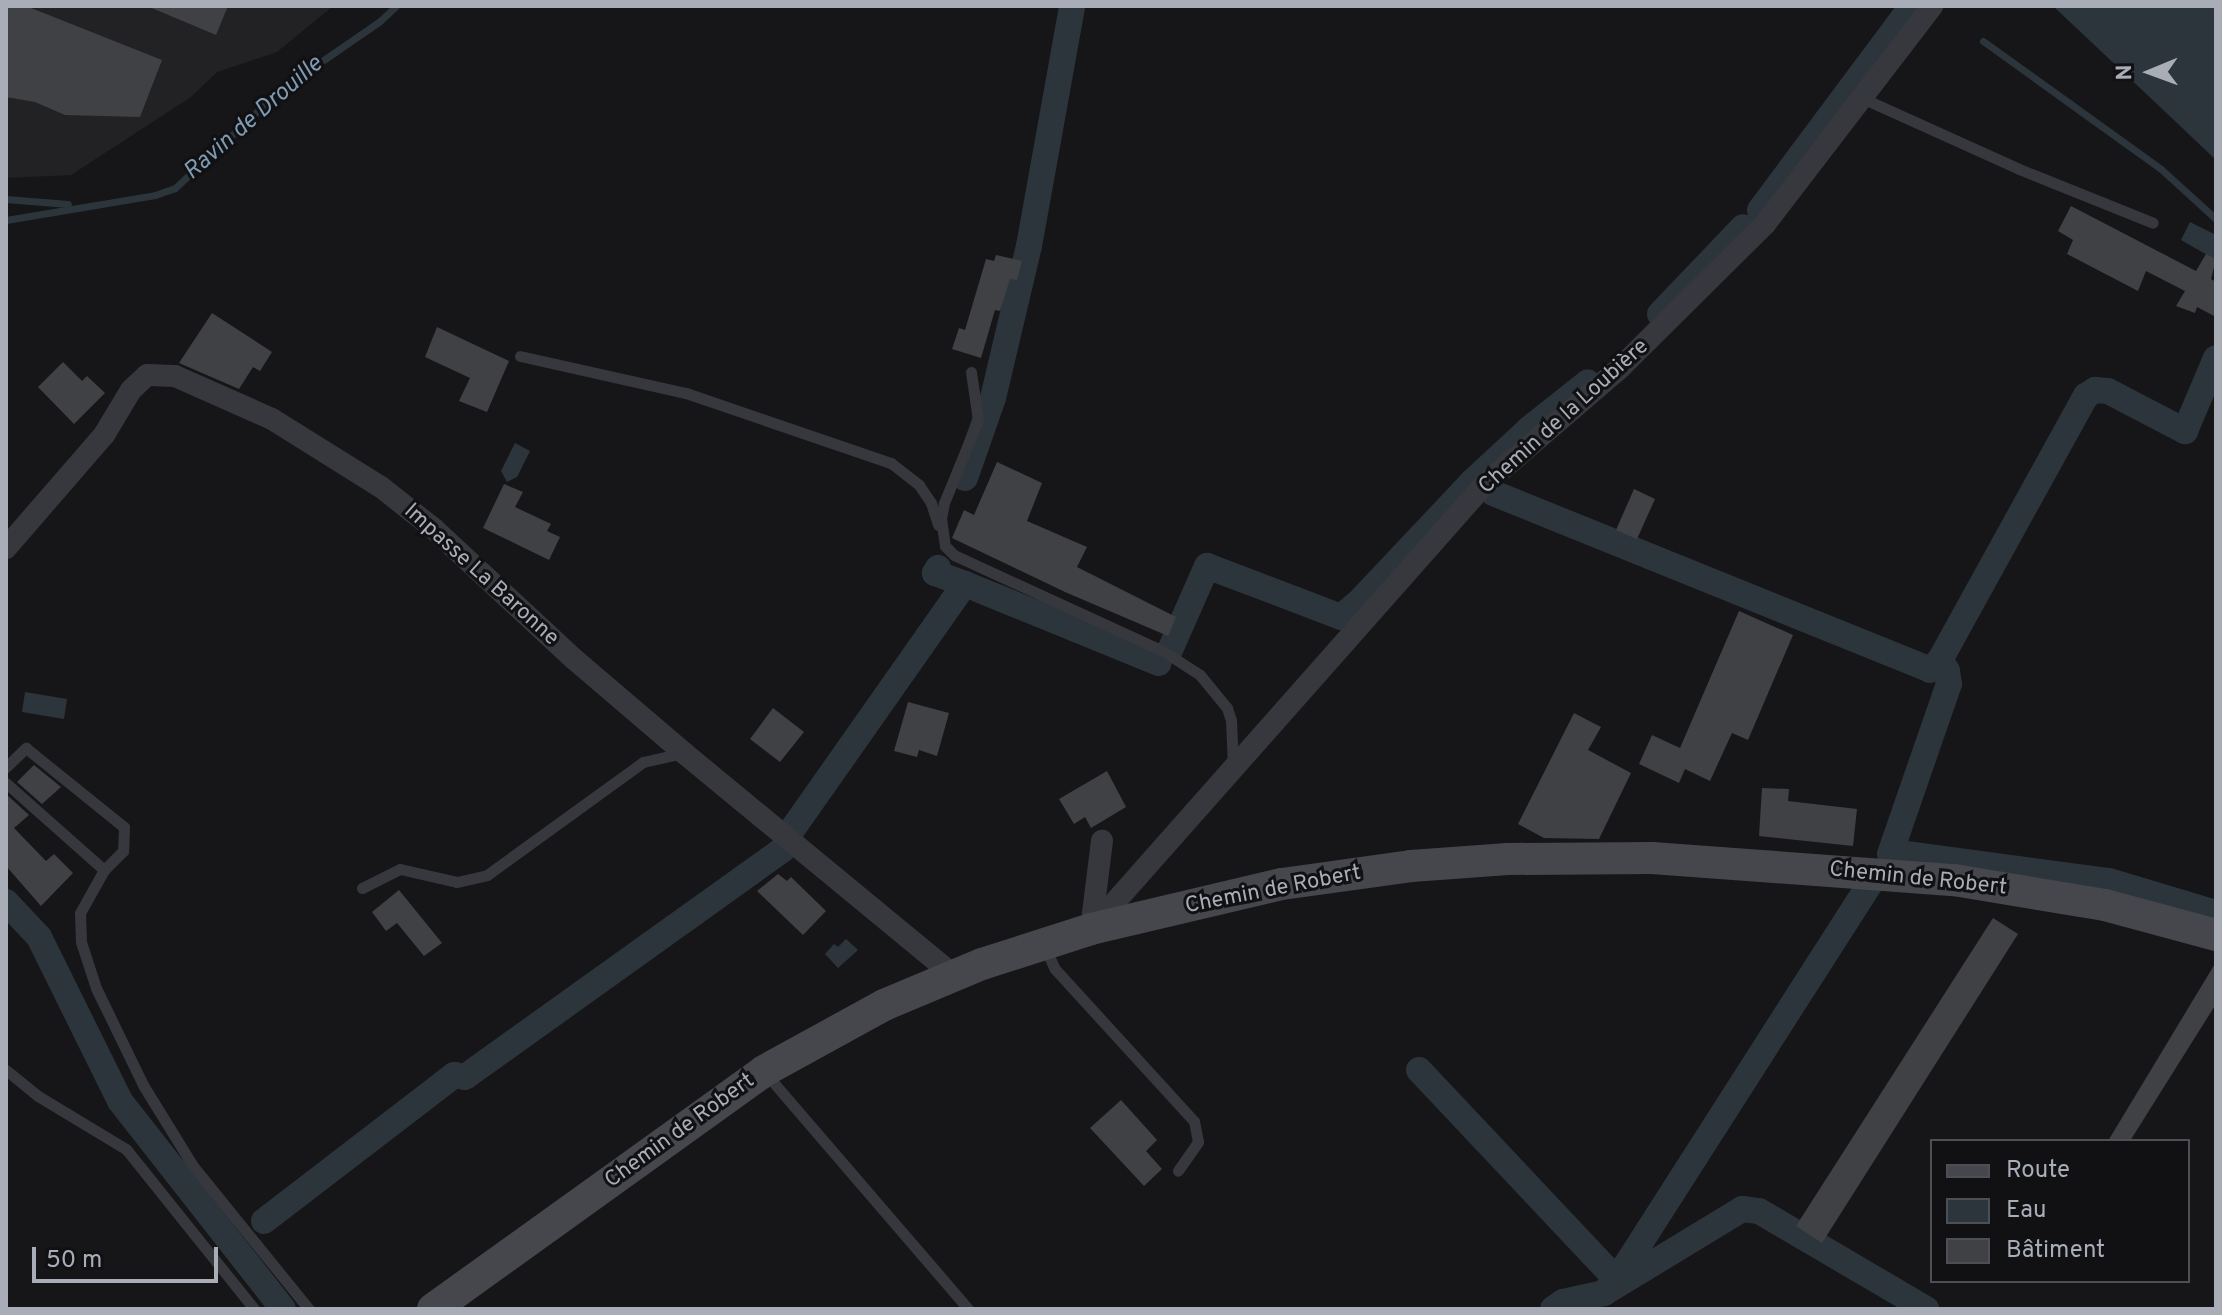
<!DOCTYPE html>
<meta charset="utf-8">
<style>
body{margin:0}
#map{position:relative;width:2222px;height:1315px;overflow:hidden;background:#161618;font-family:Overpass,sans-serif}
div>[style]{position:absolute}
.built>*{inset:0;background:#222225}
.water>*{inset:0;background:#2c353c}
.stream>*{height:7px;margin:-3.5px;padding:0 3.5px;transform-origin:3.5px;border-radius:3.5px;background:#2c353c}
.canal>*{height:26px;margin:-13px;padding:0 13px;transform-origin:13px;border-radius:13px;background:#2c353c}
.building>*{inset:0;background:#404145}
.lane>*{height:11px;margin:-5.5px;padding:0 5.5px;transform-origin:5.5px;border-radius:5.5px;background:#37383d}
.street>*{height:22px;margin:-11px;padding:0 11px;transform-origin:11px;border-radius:11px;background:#37383d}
.secondary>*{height:32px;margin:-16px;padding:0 16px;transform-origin:16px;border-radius:16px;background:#45474d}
span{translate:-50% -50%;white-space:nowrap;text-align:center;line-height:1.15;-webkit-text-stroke:6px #111113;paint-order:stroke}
.street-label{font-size:22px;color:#a8adb8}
.water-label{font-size:24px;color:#7f9bb3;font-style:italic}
.frame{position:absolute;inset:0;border:8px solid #a8adb8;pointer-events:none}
.legend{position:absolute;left:1930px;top:1139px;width:260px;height:144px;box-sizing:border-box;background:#111113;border:2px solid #4d4f55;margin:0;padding:10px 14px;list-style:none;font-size:24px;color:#a8adb8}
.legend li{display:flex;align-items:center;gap:16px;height:40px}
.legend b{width:40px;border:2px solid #4d4f55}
.north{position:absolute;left:2110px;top:32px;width:80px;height:80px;-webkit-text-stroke:6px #111113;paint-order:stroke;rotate:269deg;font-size:22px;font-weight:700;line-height:32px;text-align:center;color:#a8adb8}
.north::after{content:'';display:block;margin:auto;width:28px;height:36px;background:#a8adb8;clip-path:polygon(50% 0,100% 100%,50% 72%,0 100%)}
.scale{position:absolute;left:32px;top:1247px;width:186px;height:36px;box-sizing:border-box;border:4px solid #a8adb8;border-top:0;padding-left:10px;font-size:24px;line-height:28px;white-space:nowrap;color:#a8adb8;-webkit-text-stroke:6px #111113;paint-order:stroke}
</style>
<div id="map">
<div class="built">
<i style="clip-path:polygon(6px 6px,333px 6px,277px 52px,217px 72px,191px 97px,71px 175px,6px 178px)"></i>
</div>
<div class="water">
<i style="clip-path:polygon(2053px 6px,2216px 6px,2216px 160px,2176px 122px)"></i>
<i style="clip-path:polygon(2190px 222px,2216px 235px,2216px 260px,2181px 240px)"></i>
<i style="clip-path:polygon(515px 443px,530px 451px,517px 477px,507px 482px,501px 471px)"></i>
<i style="clip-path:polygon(25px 692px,67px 699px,64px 719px,22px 712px)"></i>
<i style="clip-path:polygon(846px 939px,858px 950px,838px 968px,825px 954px,834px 944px,838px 947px)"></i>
</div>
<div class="stream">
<i style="left:1983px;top:41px;width:219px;rotate:35.7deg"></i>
<i style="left:2161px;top:169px;width:74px;rotate:42.3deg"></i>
<i style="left:6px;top:199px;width:62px;rotate:4.6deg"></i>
<i style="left:6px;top:220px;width:151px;rotate:-9.5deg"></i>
<i style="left:155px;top:195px;width:21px;rotate:-19deg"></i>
<i style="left:175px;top:188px;width:144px;rotate:-43deg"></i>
<i style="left:280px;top:90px;width:121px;rotate:-34.6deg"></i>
<i style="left:380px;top:21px;width:22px;rotate:-43deg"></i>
</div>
<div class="canal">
<i style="left:1760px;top:210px;width:254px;rotate:-53.3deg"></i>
<i style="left:1660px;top:314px;width:120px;rotate:-46.3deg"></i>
<i style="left:965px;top:478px;width:85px;rotate:-70.7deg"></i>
<i style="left:993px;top:398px;width:156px;rotate:-76.7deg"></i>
<i style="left:1029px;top:246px;width:244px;rotate:-79.8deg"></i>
<i style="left:1493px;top:493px;width:471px;rotate:22deg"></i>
<i style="left:1930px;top:670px;width:14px;rotate:-45deg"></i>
<i style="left:965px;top:584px;width:209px;rotate:22.2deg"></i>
<i style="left:1170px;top:650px;width:92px;rotate:-66.2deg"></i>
<i style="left:1207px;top:566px;width:143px;rotate:20.8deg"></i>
<i style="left:1341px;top:617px;width:23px;rotate:-40deg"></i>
<i style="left:1359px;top:602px;width:165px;rotate:-46.7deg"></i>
<i style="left:1472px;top:482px;width:78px;rotate:-42.9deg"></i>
<i style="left:1529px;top:429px;width:75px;rotate:-38.5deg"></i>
<i style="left:789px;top:834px;width:306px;rotate:-54.9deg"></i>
<i style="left:965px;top:584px;width:32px;rotate:-160deg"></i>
<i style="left:935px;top:573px;width:6px;rotate:-59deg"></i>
<i style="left:1891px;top:852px;width:220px;rotate:7.6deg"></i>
<i style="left:2109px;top:881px;width:112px;rotate:16.7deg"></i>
<i style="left:1890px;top:854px;width:180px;rotate:-70.9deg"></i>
<i style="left:1949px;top:684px;width:13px;rotate:-99deg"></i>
<i style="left:1947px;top:671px;width:13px;rotate:-122deg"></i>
<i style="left:1940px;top:660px;width:302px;rotate:-61.1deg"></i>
<i style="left:2086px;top:396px;width:11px;rotate:-34deg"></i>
<i style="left:2095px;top:390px;width:13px;rotate:4deg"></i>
<i style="left:2108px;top:391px;width:87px;rotate:27.5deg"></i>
<i style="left:2185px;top:431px;width:79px;rotate:-67deg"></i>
<i style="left:6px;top:902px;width:48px;rotate:46.7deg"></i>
<i style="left:39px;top:937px;width:183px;rotate:63.7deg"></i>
<i style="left:120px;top:1101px;width:264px;rotate:51.9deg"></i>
<i style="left:1419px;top:1070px;width:286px;rotate:46.7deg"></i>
<i style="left:264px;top:1221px;width:240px;rotate:-37.5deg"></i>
<i style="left:454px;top:1075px;width:11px;rotate:10deg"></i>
<i style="left:465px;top:1077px;width:391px;rotate:-35.6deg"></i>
<i style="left:1604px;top:1293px;width:39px;rotate:-52deg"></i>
<i style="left:1628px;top:1262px;width:455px;rotate:-57.4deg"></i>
<i style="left:1553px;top:1309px;width:12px;rotate:-35deg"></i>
<i style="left:1563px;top:1302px;width:42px;rotate:-12.4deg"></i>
<i style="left:1604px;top:1293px;width:162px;rotate:-31.3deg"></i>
<i style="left:1742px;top:1209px;width:17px;rotate:7deg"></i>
<i style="left:1759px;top:1211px;width:194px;rotate:30.4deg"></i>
</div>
<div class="building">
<i style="clip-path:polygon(6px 6px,26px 6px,162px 60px,140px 117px,65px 115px,35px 102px,6px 97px)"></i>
<i style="clip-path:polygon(147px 6px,228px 6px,216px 35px)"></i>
<i style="clip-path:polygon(2071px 206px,2196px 271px,2206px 254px,2216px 259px,2211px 279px,2216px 282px,2216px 317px,2197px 307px,2195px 313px,2176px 306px,2185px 291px,2146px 271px,2138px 291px,2067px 254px,2073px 240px,2058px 231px)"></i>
<i style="clip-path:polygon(996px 255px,1022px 261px,1017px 280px,1010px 279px,1000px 311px,995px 310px,981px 358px,952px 349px,959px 328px,965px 330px,986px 259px,994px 261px)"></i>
<i style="clip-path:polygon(212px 313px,272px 352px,260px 371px,253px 367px,239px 389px,179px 363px)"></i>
<i style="clip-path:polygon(437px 327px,509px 361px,487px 412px,459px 401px,470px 378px,425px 357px)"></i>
<i style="clip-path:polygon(63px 362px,82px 381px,87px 376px,105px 393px,74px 424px,38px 387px)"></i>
<i style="clip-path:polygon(997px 462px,1042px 483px,1027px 521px,1087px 547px,1077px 567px,1176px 617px,1168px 636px,1065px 592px,952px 538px,964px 510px,974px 515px)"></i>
<i style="clip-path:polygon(504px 484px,523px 492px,515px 507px,551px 524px,547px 531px,560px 537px,549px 560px,483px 528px)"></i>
<i style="clip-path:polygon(1634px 489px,1655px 499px,1637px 539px,1616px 530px)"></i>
<i style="clip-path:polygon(1739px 611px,1793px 635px,1748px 740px,1732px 733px,1710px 781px,1685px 769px,1679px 783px,1639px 764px,1652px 735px,1680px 748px)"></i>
<i style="clip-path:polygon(908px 702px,949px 713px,937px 756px,919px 750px,917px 757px,894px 751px)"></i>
<i style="clip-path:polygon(773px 708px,804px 732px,780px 762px,750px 739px)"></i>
<i style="clip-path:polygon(1574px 713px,1601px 727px,1588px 750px,1631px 773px,1599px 839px,1544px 838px,1518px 824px)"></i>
<i style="clip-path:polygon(34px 765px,61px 787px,42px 804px,17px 782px)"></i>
<i style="clip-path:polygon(1107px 771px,1126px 807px,1091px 828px,1085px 817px,1074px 824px,1059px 799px)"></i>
<i style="clip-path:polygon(1762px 788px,1789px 789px,1788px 801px,1857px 809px,1853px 846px,1759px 836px)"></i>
<i style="clip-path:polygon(6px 794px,29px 815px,14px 828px,46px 861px,54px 854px,73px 873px,41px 906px,6px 866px)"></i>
<i style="clip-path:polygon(778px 874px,787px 881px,791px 877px,826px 911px,803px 935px,757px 891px)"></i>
<i style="clip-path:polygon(399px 890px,442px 943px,424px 956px,397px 923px,386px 931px,372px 912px)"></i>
<i style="clip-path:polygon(1993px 918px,2018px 934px,1822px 1243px,1796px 1226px)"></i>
<i style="clip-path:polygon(2216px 962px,2216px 1004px,2130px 1141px,2108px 1141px)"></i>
<i style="clip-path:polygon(1121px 1100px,1157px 1140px,1146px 1151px,1162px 1169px,1144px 1186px,1090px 1128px)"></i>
</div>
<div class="lane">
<i style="left:1862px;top:98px;width:172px;rotate:24.3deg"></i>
<i style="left:2019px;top:169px;width:144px;rotate:21.9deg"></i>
<i style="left:520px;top:356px;width:170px;rotate:12.6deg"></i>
<i style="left:686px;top:393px;width:217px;rotate:18.9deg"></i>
<i style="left:891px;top:463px;width:36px;rotate:38deg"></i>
<i style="left:919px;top:485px;width:22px;rotate:56deg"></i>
<i style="left:931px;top:503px;width:23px;rotate:72deg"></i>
<i style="left:971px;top:372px;width:49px;rotate:81.7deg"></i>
<i style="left:978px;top:420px;width:90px;rotate:112.3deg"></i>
<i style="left:944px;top:503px;width:15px;rotate:101deg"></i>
<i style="left:941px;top:518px;width:28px;rotate:82deg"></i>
<i style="left:945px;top:546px;width:13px;rotate:45deg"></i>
<i style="left:954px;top:555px;width:230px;rotate:24.7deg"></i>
<i style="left:1163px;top:651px;width:44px;rotate:33deg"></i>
<i style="left:1200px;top:675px;width:43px;rotate:50.7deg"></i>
<i style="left:1227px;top:708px;width:13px;rotate:72deg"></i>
<i style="left:1231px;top:720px;width:45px;rotate:87.5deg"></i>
<i style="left:6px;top:767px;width:28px;rotate:-44deg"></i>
<i style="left:26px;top:748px;width:126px;rotate:38.9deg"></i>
<i style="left:124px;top:827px;width:24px;rotate:92deg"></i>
<i style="left:123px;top:851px;width:27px;rotate:135deg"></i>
<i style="left:104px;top:870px;width:49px;rotate:119.2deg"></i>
<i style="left:80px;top:913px;width:29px;rotate:88deg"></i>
<i style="left:81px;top:942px;width:48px;rotate:71.9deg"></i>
<i style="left:96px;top:988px;width:108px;rotate:64.1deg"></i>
<i style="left:143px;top:1085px;width:95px;rotate:58.3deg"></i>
<i style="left:193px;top:1166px;width:184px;rotate:51deg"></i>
<i style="left:6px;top:783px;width:131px;rotate:41.6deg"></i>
<i style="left:362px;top:888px;width:42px;rotate:-26.6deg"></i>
<i style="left:400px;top:869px;width:58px;rotate:12.8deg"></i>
<i style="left:457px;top:882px;width:31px;rotate:-13deg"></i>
<i style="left:487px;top:875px;width:193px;rotate:-35.9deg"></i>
<i style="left:643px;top:762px;width:41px;rotate:-12.7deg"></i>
<i style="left:1045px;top:947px;width:24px;rotate:66deg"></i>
<i style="left:1055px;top:969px;width:206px;rotate:47.6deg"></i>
<i style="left:1194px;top:1121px;width:21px;rotate:79deg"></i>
<i style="left:1198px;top:1142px;width:35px;rotate:125deg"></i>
<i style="left:6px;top:1070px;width:41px;rotate:39.1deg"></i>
<i style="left:38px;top:1096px;width:103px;rotate:31.1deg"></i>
<i style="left:126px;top:1149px;width:205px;rotate:51.3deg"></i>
<i style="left:767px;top:1075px;width:308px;rotate:49.3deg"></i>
</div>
<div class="street">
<i style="left:6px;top:548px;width:150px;rotate:-49.1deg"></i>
<i style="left:104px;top:435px;width:52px;rotate:-59deg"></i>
<i style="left:131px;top:390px;width:22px;rotate:-43deg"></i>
<i style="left:147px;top:375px;width:28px;rotate:2deg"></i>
<i style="left:175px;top:376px;width:106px;rotate:23.9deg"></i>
<i style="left:272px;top:419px;width:128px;rotate:32deg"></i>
<i style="left:381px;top:487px;width:68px;rotate:38.4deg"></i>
<i style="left:434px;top:529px;width:191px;rotate:42.9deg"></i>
<i style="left:574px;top:659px;width:145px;rotate:40.5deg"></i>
<i style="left:684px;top:753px;width:349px;rotate:39.5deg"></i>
<i style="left:1092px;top:928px;width:592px;rotate:-48.5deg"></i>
<i style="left:1484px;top:485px;width:178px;rotate:-40.7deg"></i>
<i style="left:1619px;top:369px;width:206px;rotate:-44.8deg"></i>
<i style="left:1765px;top:224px;width:275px;rotate:-52.5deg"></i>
<i style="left:1091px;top:929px;width:89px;rotate:-82.9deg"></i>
</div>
<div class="secondary">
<i style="left:433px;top:1309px;width:408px;rotate:-35.7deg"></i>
<i style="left:764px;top:1071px;width:137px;rotate:-28.8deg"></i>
<i style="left:884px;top:1005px;width:106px;rotate:-22.7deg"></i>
<i style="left:982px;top:964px;width:114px;rotate:-17.8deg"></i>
<i style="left:1091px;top:929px;width:196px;rotate:-13.3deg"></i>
<i style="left:1282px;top:884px;width:130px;rotate:-7.9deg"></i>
<i style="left:1411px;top:866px;width:97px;rotate:-4.1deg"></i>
<i style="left:1508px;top:859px;width:144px;rotate:-0.4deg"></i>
<i style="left:1652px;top:858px;width:303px;rotate:4.2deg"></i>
<i style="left:1954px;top:880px;width:153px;rotate:9.4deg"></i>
<i style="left:2105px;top:905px;width:115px;rotate:15.1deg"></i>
</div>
<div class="street-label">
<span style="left:1564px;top:417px;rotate:-42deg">Chemin de la Loubière</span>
<span style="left:481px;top:575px;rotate:42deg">Impasse La Baronne</span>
<span style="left:1918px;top:879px;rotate:6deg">Chemin de Robert</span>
<span style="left:1273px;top:890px;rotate:-11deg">Chemin de Robert</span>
<span style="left:680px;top:1131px;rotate:-36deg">Chemin de Robert</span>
</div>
<div class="water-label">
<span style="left:254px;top:119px;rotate:-41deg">Ravin de Drouille</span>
</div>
<div class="frame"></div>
<ul class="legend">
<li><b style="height:10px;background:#45474d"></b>Route</li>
<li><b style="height:22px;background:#2c353c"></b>Eau</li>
<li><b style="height:22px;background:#404145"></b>Bâtiment</li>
</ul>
<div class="north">N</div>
<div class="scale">50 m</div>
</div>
